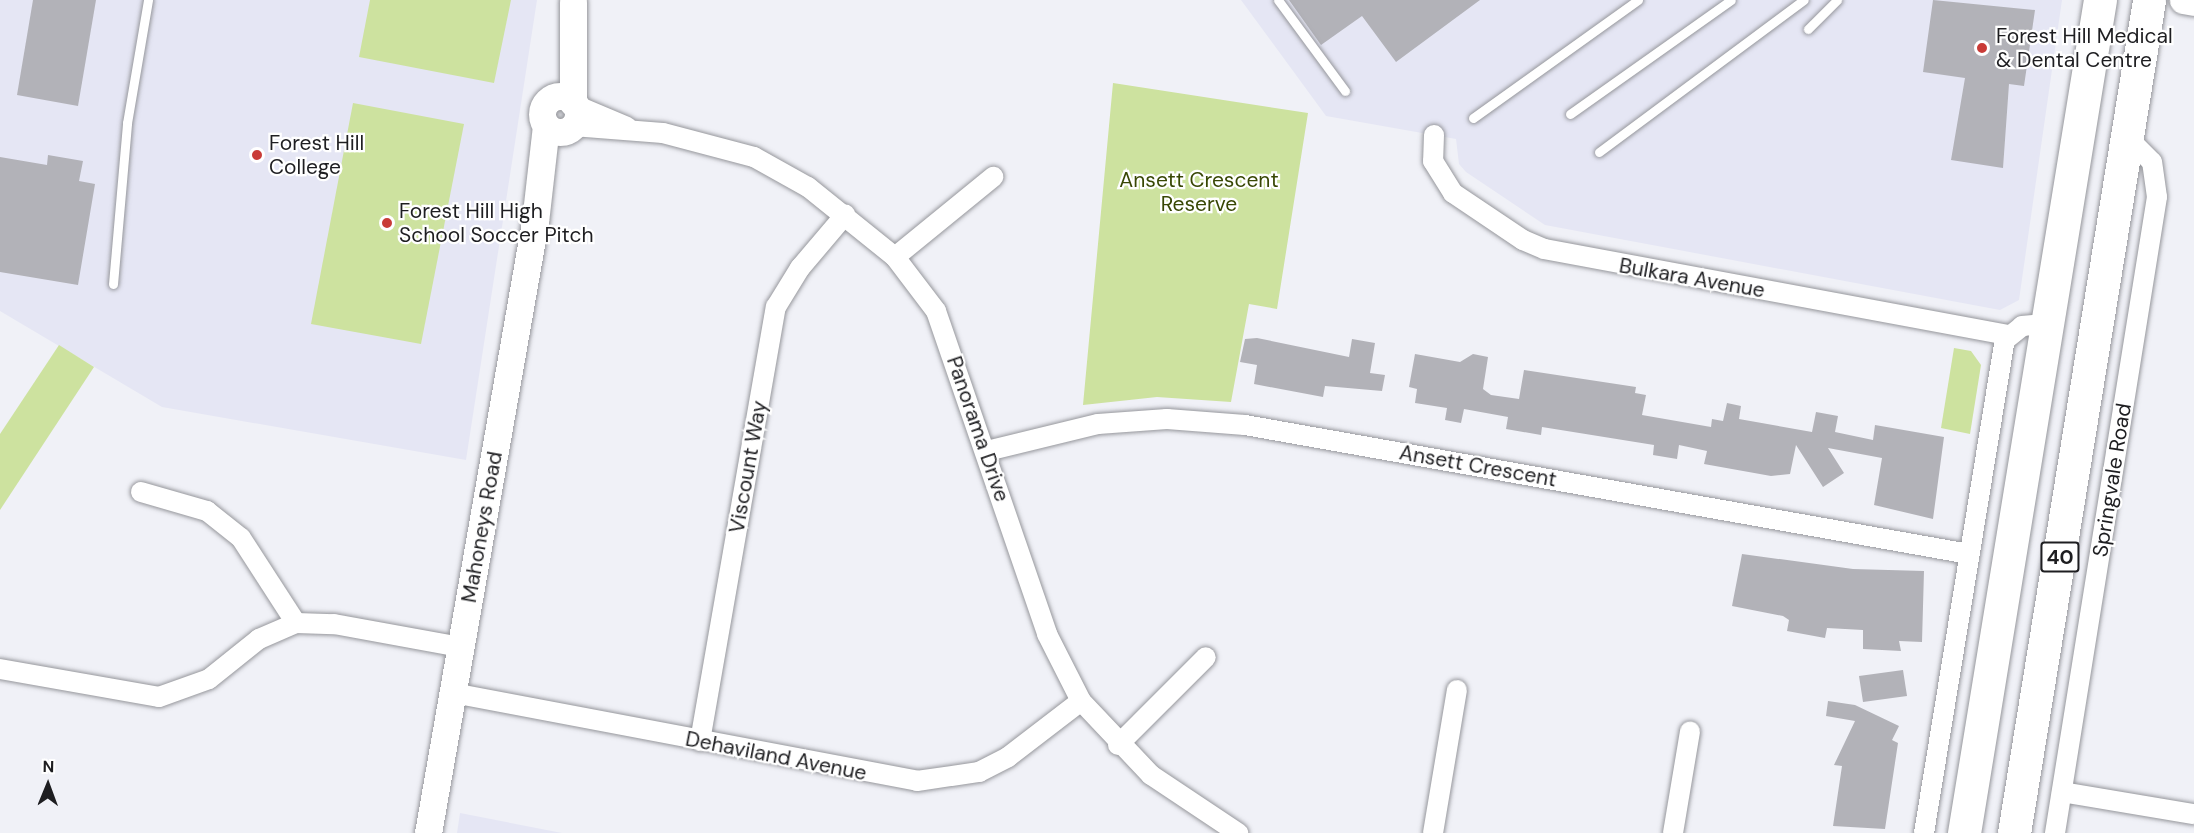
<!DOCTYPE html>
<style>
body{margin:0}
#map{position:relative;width:2194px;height:833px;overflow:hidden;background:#f0f1f7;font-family:"DM Sans",sans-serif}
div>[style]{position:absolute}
.built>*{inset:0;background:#e5e6f4}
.green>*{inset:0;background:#cde29f}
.building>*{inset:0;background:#b2b2b8}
.roads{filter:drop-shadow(0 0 2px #96979c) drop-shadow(0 0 2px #96979c)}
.lane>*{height:9px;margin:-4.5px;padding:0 4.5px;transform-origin:4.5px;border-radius:4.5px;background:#fff}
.street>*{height:20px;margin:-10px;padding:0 10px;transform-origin:10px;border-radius:10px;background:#fff}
.secondary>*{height:27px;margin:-13.5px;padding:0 13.5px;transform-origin:13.5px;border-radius:13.5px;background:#fff}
.secondary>.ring{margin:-13.5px;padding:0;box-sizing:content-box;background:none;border:27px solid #fff;border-radius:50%}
.highway>*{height:33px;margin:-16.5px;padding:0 16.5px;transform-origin:16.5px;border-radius:16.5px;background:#fff}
.dots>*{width:16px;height:16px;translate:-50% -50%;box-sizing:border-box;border:3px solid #fff;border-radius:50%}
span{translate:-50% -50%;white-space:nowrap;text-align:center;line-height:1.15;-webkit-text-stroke:4.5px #fff;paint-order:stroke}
.shield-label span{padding:2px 4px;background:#fff;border:2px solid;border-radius:4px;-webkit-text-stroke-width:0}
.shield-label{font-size:20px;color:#1e1e21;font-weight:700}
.poi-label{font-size:21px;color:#1e1e21}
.left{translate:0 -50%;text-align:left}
.park-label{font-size:21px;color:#384704}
.street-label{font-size:21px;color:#1e1e21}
.north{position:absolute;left:18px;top:755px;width:60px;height:60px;-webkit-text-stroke:4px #fff;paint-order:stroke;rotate:1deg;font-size:16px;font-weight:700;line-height:24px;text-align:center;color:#1e1e21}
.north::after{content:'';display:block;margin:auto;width:21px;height:27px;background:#1e1e21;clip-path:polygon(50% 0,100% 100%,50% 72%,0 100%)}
</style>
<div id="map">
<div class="built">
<i style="clip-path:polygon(0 0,537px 0,466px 460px,162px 407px,0 311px)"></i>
<i style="clip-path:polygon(1241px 0,2062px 0,2019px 300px,2000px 310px,1545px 225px,1466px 172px,1459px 164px,1456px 139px,1326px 116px)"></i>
<i style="clip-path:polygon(460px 813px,562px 833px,457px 833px)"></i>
</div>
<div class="green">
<i style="clip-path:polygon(370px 0,511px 0,494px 83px,359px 57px)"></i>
<i style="clip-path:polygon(1113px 83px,1308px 113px,1277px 309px,1249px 304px,1231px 402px,1157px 397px,1083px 405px)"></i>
<i style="clip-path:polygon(353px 103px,464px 124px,421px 344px,311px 324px)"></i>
<i style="clip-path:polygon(59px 345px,94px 367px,0 510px,0 434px)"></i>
<i style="clip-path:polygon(1954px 348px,1971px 351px,1981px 365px,1970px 434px,1941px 428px)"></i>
</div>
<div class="building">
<i style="clip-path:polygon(33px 0,96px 0,78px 106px,17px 95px)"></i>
<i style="clip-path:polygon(1289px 0,1480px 0,1396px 62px,1362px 16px,1321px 45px)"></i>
<i style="clip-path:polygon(1933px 0,2035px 10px,2024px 86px,2009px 84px,2003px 168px,1951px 160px,1965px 78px,1923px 72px)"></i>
<i style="clip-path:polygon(48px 155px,83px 161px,79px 181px,95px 184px,78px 285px,0 272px,0 157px,47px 165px)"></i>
<i style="clip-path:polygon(1257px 338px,1349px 357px,1352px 339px,1375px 343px,1370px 373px,1385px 375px,1382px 391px,1325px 386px,1323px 397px,1254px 384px,1257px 365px,1240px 362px,1245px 339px)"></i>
<i style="clip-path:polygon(1415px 354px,1460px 362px,1473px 354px,1488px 357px,1483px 389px,1491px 395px,1519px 399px,1524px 370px,1636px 387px,1635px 393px,1646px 395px,1642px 415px,1711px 427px,1712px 419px,1723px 421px,1727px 403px,1741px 406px,1739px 419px,1812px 432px,1816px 412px,1838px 416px,1835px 432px,1873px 440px,1875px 425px,1944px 437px,1933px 519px,1874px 505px,1882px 458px,1828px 448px,1844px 473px,1823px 487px,1796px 445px,1790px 474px,1771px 476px,1704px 464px,1707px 451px,1679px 445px,1677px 459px,1653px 455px,1654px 445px,1542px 427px,1541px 435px,1506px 429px,1508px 417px,1464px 409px,1461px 423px,1445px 420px,1447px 408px,1415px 403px,1417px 389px,1409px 387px)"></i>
<i style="clip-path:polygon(1742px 554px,1853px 569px,1924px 571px,1922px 642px,1899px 641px,1901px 651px,1863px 649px,1863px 630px,1827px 628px,1825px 638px,1787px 631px,1789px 620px,1783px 616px,1732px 606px)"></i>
<i style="clip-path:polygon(1903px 670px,1907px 696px,1863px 702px,1859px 676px)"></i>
<i style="clip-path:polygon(1828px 701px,1855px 705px,1899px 726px,1892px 740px,1898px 743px,1885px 829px,1833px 826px,1842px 766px,1834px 765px,1855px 721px,1826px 716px)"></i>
</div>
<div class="roads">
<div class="lane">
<i style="left:1278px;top:0;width:113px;rotate:53.6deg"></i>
<i style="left:1808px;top:29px;width:41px;rotate:-45deg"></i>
<i style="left:1570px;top:114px;width:197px;rotate:-35.3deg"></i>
<i style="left:1473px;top:118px;width:203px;rotate:-35.6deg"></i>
<i style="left:1599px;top:152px;width:255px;rotate:-36.6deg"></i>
<i style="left:113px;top:284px;width:162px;rotate:-85deg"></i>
<i style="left:127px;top:123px;width:125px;rotate:-80.3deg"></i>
</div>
<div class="street">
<i style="left:575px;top:105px;width:56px;rotate:22.9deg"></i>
<i style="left:573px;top:126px;width:90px;rotate:4.4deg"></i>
<i style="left:663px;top:133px;width:94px;rotate:14.8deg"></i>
<i style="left:754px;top:157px;width:62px;rotate:29.1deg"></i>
<i style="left:808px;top:187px;width:112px;rotate:38.8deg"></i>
<i style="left:895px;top:257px;width:68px;rotate:52.8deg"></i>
<i style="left:936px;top:311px;width:342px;rotate:71deg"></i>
<i style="left:1047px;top:634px;width:75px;rotate:63.1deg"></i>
<i style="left:1081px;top:701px;width:102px;rotate:46.6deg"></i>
<i style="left:1151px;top:775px;width:105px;rotate:33.7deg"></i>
<i style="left:1434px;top:135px;width:26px;rotate:92deg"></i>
<i style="left:1433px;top:161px;width:38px;rotate:58deg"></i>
<i style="left:1453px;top:193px;width:84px;rotate:33.9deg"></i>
<i style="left:1523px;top:240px;width:23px;rotate:23deg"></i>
<i style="left:1544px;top:249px;width:472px;rotate:10.5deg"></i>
<i style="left:895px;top:257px;width:127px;rotate:-39.2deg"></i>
<i style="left:987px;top:451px;width:114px;rotate:-13.7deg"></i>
<i style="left:1098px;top:424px;width:69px;rotate:-4.1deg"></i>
<i style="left:1167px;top:419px;width:78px;rotate:4.4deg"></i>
<i style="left:1245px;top:425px;width:735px;rotate:10.1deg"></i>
<i style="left:141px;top:492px;width:69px;rotate:16.1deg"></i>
<i style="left:207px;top:511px;width:43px;rotate:38.5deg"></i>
<i style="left:241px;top:538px;width:101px;rotate:57.1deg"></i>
<i style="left:0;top:669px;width:161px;rotate:10deg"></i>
<i style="left:159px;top:697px;width:53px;rotate:-19.8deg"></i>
<i style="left:209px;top:679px;width:64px;rotate:-38.7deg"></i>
<i style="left:259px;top:639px;width:40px;rotate:-23.4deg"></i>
<i style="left:296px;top:623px;width:38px;rotate:2deg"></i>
<i style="left:334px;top:624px;width:129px;rotate:10.3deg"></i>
<i style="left:453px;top:693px;width:472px;rotate:10.7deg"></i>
<i style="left:917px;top:781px;width:63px;rotate:-8.3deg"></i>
<i style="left:979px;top:772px;width:33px;rotate:-27deg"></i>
<i style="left:1008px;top:757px;width:92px;rotate:-37.5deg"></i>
<i style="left:700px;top:741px;width:441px;rotate:-80.1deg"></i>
<i style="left:776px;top:307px;width:46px;rotate:-58.4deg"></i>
<i style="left:800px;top:268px;width:70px;rotate:-49.7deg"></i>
<i style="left:1118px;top:745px;width:124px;rotate:-45deg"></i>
<i style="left:2062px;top:792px;width:134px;rotate:9.5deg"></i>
<i style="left:1433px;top:833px;width:145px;rotate:-80.5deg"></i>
<i style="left:1673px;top:833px;width:103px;rotate:-80.5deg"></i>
<i style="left:1924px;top:833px;width:500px;rotate:-80.7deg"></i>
<i style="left:2005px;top:340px;width:22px;rotate:-39deg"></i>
<i style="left:2022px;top:326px;width:25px;rotate:-5deg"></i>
<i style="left:2055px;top:833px;width:644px;rotate:-80.89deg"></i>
<i style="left:2157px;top:197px;width:35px;rotate:-98deg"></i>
<i style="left:2152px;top:162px;width:35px;rotate:-135deg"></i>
</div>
<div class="secondary">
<i style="left:2183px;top:0;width:11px;rotate:10deg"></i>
<i style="left:573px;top:2px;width:101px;rotate:90deg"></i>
<i class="ring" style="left:542px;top:96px;width:9px;height:9px"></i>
<i style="left:428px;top:833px;width:620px;rotate:-80.07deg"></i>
<i style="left:535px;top:222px;width:97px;rotate:-83.5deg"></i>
</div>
<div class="highway">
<i style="left:1964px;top:833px;width:844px;rotate:-80.73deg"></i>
<i style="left:2014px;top:833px;width:844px;rotate:-80.79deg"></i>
</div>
</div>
<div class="dots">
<i style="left:1982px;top:48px;background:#c93b37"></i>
<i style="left:257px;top:155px;background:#c93b37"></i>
<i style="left:387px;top:223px;background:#c93b37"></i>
</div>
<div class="shield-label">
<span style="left:2060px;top:557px">40</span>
</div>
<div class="poi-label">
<span class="left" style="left:1996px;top:48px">Forest Hill Medical<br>&amp; Dental Centre</span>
<span class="left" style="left:269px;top:155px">Forest Hill<br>College</span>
<span class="left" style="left:399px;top:223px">Forest Hill High<br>School Soccer Pitch</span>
</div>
<div class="park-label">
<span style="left:1199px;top:192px">Ansett Crescent<br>Reserve</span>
</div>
<div class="street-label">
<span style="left:1692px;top:278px;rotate:10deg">Bulkara Avenue</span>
<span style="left:978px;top:429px;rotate:71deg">Panorama Drive</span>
<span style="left:1478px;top:466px;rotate:10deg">Ansett Crescent</span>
<span style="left:748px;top:467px;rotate:-80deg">Viscount Way</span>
<span style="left:2112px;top:480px;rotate:-81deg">Springvale Road</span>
<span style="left:482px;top:527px;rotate:-80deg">Mahoneys Road</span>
<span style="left:776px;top:756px;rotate:11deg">Dehaviland Avenue</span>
</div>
<div class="north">N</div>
</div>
